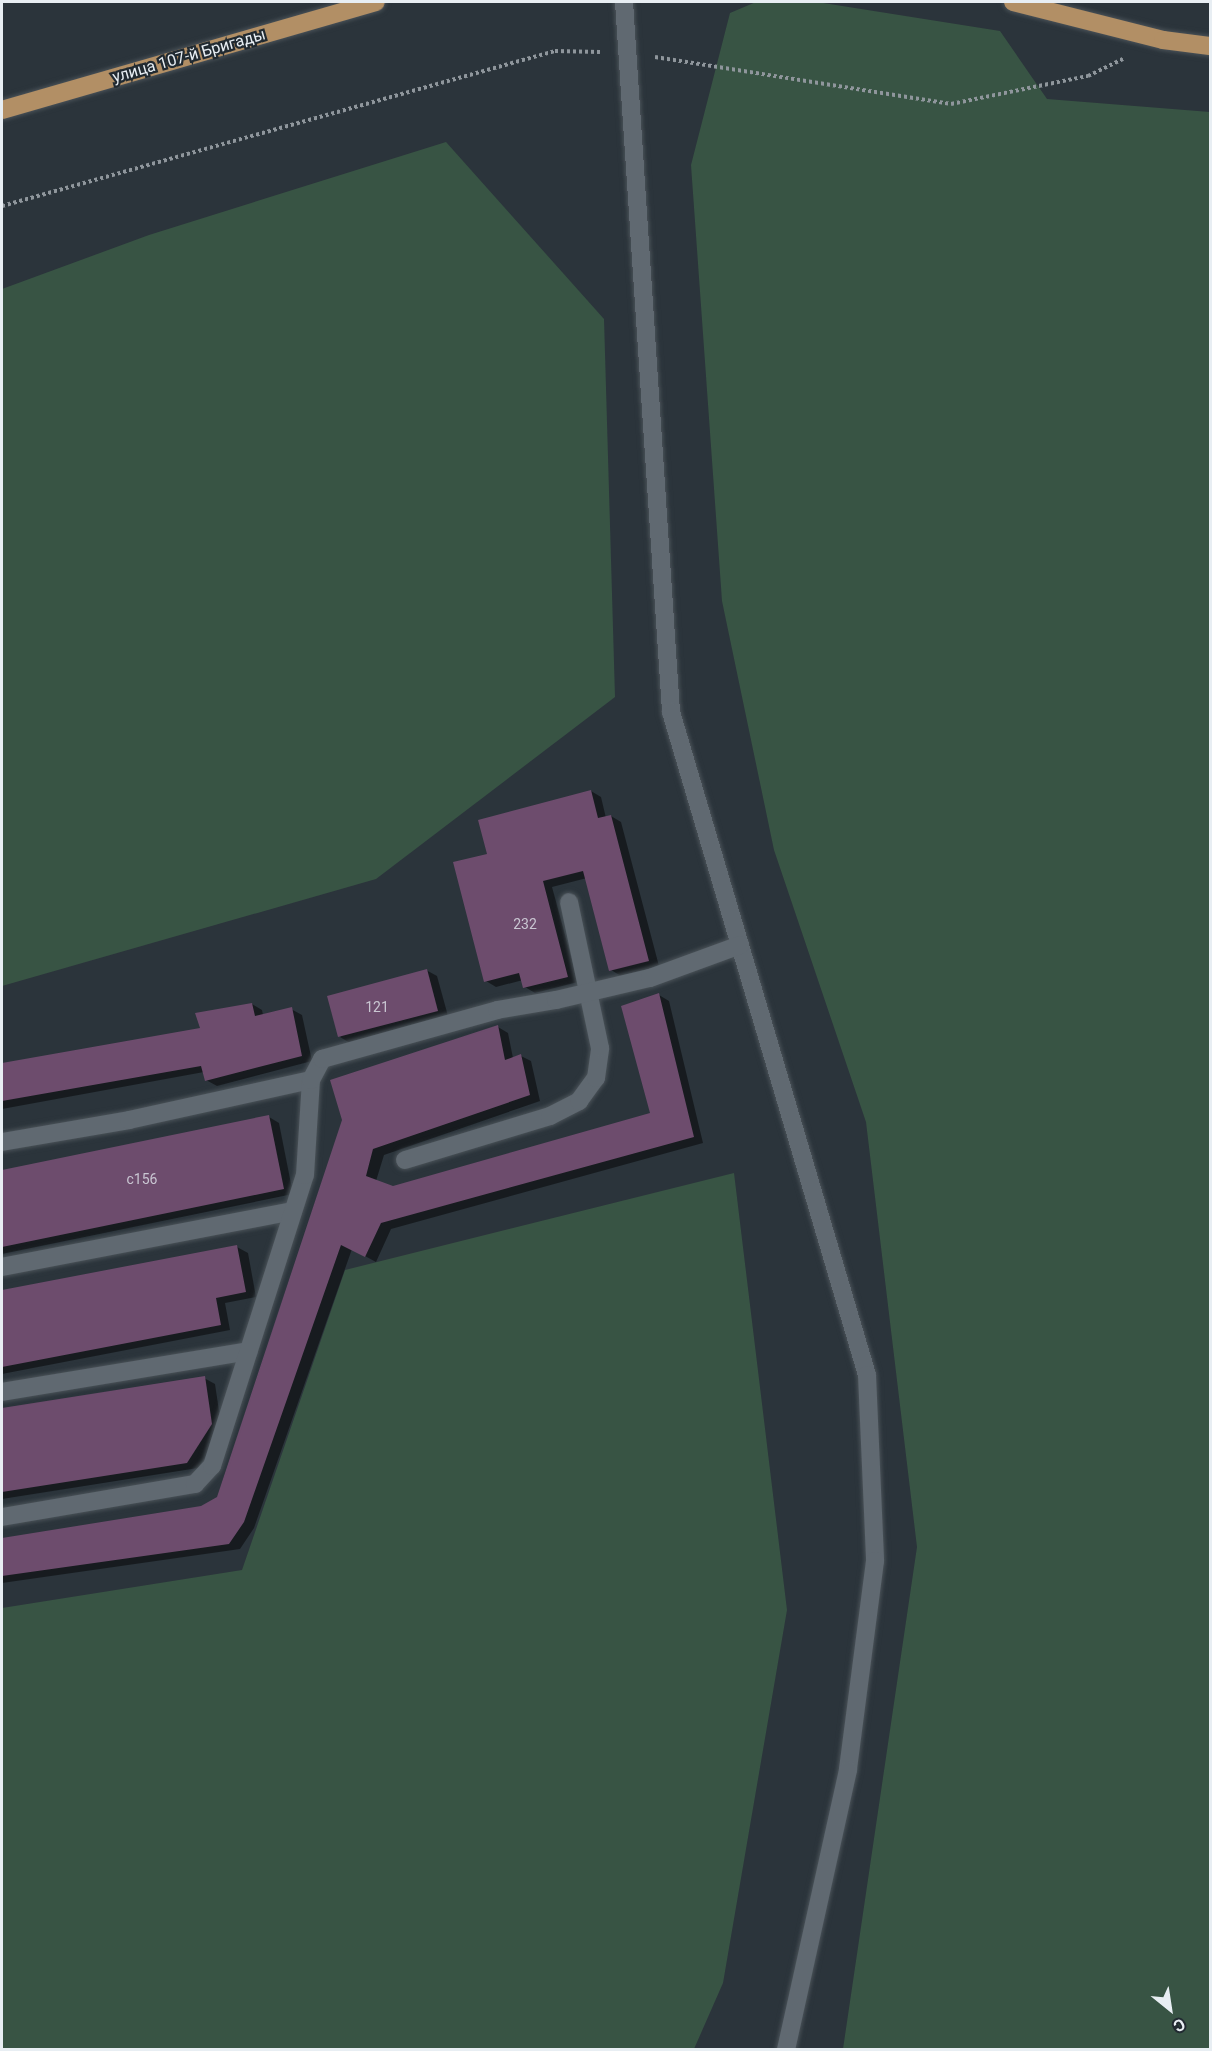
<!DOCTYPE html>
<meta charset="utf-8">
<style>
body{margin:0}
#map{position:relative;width:1212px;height:2051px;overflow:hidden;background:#2b343b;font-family:Roboto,sans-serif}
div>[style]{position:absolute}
.green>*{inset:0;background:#385444}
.shadow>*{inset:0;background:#0007}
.building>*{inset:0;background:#6d4c6d}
.path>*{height:4px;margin-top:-2px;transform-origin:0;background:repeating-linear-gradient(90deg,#8f969c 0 3px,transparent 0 6px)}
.roads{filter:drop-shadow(0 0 2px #4a5258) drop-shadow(0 0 2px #4a5258)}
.minor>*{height:18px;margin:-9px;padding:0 9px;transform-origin:9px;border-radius:9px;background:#606971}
.major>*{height:18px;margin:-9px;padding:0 9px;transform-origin:9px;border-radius:9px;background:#b28f65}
span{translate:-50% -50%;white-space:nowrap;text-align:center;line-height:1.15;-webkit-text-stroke:4.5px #212a31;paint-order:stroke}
.number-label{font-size:14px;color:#c9c6d2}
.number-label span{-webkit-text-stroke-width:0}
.street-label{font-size:16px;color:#e8eef3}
.frame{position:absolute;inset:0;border:3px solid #e8eef3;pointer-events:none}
.north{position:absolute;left:1140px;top:1979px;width:60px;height:60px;-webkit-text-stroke:4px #212a31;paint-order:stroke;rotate:150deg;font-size:16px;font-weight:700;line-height:24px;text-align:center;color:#e8eef3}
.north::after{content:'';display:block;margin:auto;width:21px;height:27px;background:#e8eef3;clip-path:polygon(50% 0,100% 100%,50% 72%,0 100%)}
</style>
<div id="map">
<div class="green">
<i style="clip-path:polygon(756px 2px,817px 2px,1000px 31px,1047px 99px,1210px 112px,1210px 2049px,843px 2049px,917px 1547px,866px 1122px,774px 850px,722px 601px,691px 165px,730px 13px)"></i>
<i style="clip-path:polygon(446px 142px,604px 319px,615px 697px,376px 879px,2px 986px,2px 289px,149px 235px)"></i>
<i style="clip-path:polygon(734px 1173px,787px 1610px,723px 1983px,694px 2049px,2px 2049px,2px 1608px,242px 1570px,345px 1270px)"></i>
</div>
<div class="shadow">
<i style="clip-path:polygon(591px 791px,601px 797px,606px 818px,611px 816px,621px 822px,659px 966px,621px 976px,611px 970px,587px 878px,552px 887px,578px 982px,535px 993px,525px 987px,523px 980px,496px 987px,486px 981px,488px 855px)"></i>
<i style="clip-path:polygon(426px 970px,437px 976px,448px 1016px,350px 1043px,340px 1037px)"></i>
<i style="clip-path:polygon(659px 995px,669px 1001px,703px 1143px,391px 1229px,376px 1262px,352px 1249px,254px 1528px,240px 1549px,2px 1583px,2px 1540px,202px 1508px,218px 1498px,344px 1120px,498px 1027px,508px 1033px,513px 1058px,521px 1056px,531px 1061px,540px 1101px,384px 1155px,376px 1181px,393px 1187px,652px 1114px)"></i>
<i style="clip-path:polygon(252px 1004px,262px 1010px,263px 1015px,291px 1009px,302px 1015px,312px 1061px,217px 1086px,206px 1080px,204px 1072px,2px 1109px,2px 1064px,202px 1029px)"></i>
<i style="clip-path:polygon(269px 1117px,279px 1123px,293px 1194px,2px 1254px,2px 1171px)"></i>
<i style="clip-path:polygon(237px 1247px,248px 1253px,256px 1297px,225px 1303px,230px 1330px,2px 1374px,2px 1292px)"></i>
<i style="clip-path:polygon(204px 1378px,215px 1384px,222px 1431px,198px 1468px,2px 1499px,2px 1409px)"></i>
</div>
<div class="building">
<i style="clip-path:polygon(591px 790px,598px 818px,611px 815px,649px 961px,609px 971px,583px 871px,543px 881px,568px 977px,523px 988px,519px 973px,484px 982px,453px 862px,487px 854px,478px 820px)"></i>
<i style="clip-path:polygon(427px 969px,438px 1011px,338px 1037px,327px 996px)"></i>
<i style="clip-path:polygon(659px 993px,694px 1137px,381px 1223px,365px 1257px,341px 1245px,244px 1522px,229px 1544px,2px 1576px,2px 1538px,201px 1506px,217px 1497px,342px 1120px,330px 1080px,498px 1025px,505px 1060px,521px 1054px,530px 1095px,373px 1149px,366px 1176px,393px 1186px,650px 1113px,621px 1006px)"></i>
<i style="clip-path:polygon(252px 1003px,255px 1016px,292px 1007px,302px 1056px,205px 1081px,201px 1066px,2px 1101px,2px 1063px,200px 1028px,195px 1013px)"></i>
<i style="clip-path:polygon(269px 1115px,284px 1189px,2px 1247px,2px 1170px)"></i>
<i style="clip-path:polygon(237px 1245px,246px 1292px,216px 1298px,221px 1325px,2px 1367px,2px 1290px)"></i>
<i style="clip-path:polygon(205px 1376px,212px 1424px,187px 1463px,2px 1492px,2px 1408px)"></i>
</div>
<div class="path">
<i style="left:655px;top:57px;width:300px;rotate:9deg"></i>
<i style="left:951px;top:104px;width:140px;rotate:-11.6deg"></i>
<i style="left:1088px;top:76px;width:39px;rotate:-26deg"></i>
<i style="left:2px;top:206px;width:574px;rotate:-15.66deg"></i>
<i style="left:555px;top:51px;width:45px;rotate:1.3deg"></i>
</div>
<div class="roads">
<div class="minor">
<i style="left:624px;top:2px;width:712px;rotate:86.21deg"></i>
<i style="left:671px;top:712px;width:691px;rotate:73.53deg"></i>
<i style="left:867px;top:1375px;width:186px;rotate:87.5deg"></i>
<i style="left:875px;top:1561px;width:211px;rotate:97.4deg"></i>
<i style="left:848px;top:1770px;width:287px;rotate:102.5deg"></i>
<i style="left:2px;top:1142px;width:129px;rotate:-9.8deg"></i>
<i style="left:129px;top:1120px;width:186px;rotate:-12.4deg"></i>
<i style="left:405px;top:1160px;width:152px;rotate:-16.9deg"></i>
<i style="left:550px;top:1116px;width:33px;rotate:-27deg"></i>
<i style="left:579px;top:1101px;width:29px;rotate:-54deg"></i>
<i style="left:596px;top:1078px;width:30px;rotate:-82deg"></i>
<i style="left:600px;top:1048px;width:149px;rotate:-102deg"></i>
<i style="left:2px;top:1267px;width:296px;rotate:-10.9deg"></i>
<i style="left:2px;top:1392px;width:250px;rotate:-9.4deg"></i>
<i style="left:2px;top:1517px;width:196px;rotate:-9.7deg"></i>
<i style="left:195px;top:1484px;width:25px;rotate:-47deg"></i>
<i style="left:212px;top:1466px;width:305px;rotate:-72.3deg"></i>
<i style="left:305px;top:1175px;width:95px;rotate:-86.4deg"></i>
<i style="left:311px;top:1080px;width:24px;rotate:-62deg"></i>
<i style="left:322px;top:1059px;width:182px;rotate:-15.6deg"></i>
<i style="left:497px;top:1010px;width:60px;rotate:-9.6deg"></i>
<i style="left:556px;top:1000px;width:97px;rotate:-13.2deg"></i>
<i style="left:650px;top:978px;width:96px;rotate:-20.1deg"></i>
</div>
<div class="major">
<i style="left:1013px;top:2px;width:155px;rotate:14.2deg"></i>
<i style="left:1163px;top:40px;width:47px;rotate:7.3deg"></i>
<i style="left:2px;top:110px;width:389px;rotate:-16.1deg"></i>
</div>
</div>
<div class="number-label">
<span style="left:525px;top:924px">232</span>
<span style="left:377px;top:1007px">121</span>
<span style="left:142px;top:1179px">с156</span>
</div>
<div class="street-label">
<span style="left:189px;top:56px;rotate:-16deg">улица 107-й Бригады</span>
</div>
<div class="frame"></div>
<div class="north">С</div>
</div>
